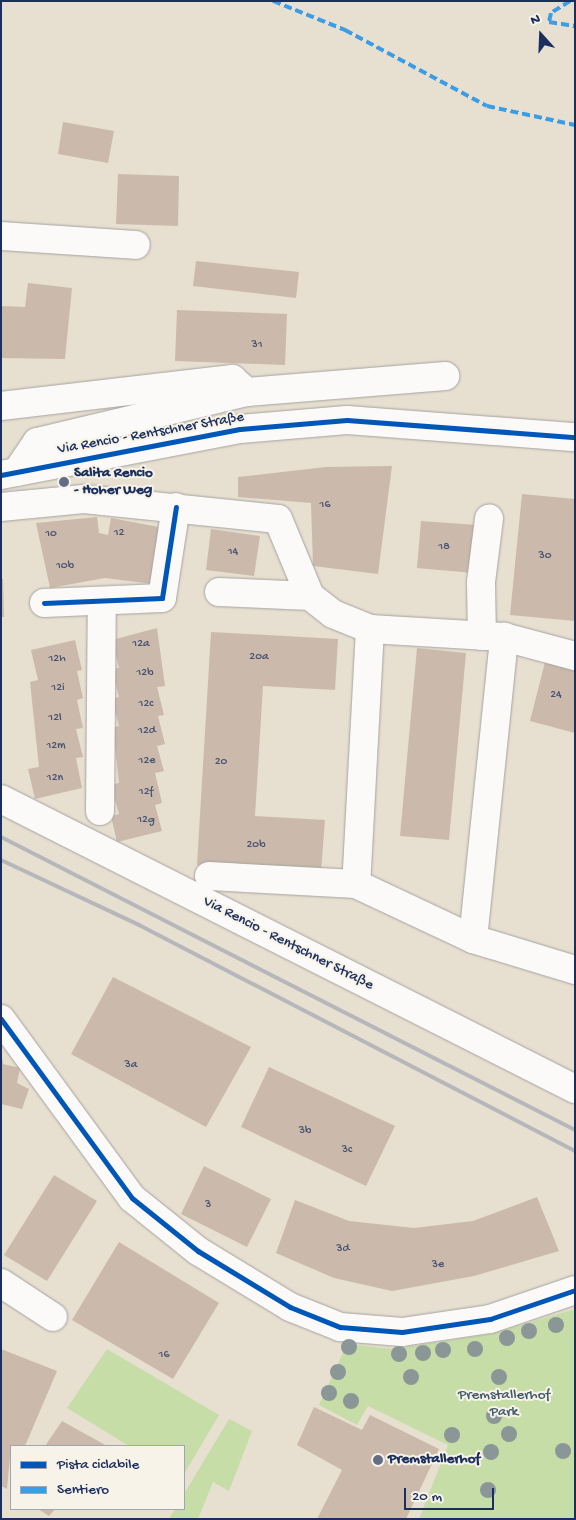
<!DOCTYPE html>
<meta charset="utf-8">
<style>
body{margin:0}
#map{position:relative;width:576px;height:1520px;overflow:hidden;background:#e7dfd0;font-family:"Gochi Hand",sans-serif}
div>[style]{position:absolute}
.green>*{inset:0;background:#c7dda8}
.building>*{inset:0;background:#cbbaab}
.roads{filter:drop-shadow(0 0 1px #a5a3a0) drop-shadow(0 0 1px #a5a3a0)}
.minor>*{height:28px;margin:-14px;padding:0 14px;transform-origin:14px;border-radius:14px;background:#fbfaf8}
.rail>*{height:4px;margin:-2px;padding:0 2px;transform-origin:2px;border-radius:2px;background:#b6b7ba}
.quiet>*{height:4px;margin-top:-2px;transform-origin:0;background:repeating-linear-gradient(90deg,#3b9de6 0 8px,transparent 0 12px)}
.cycleway>*{height:5px;margin:-2.5px;padding:0 2.5px;transform-origin:2.5px;border-radius:2.5px;background:#0057b8}
.trees>*{width:16px;height:16px;margin:-8px;border-radius:50%;background:#8b9697}
.dots>*{width:14px;height:14px;translate:-50% -50%;box-sizing:border-box;border:2px solid #f7f3e8;border-radius:50%}
span{translate:-50% -50%;white-space:nowrap;text-align:center;line-height:1.15;-webkit-text-stroke:4px #f7f3e8;paint-order:stroke}
.number-label{font-size:12px;color:#475271}
.number-label span{-webkit-text-stroke-width:0}
.street-label{font-size:15px;color:#1b2f5e}
.poi-label{font-size:15px;color:#1b2f5e;font-weight:700}
.left{translate:0 -50%;text-align:left}
.park-label{font-size:15px;color:#405a68}
.frame{position:absolute;inset:0;border:2px solid #1b2f5e;pointer-events:none}
.legend{position:absolute;left:10px;top:1445px;width:175px;height:65px;box-sizing:border-box;background:#f7f3e8;border:1px solid #9fa5b1;margin:0;padding:6px 9px;list-style:none;font-size:15px;color:#1b2f5e}
.legend li{display:flex;align-items:center;gap:10px;height:25px}
.legend b{width:25px;border:1px solid #9fa5b1}
.north{position:absolute;left:516px;top:10px;width:50px;height:50px;-webkit-text-stroke:4px #f7f3e8;paint-order:stroke;rotate:340deg;font-size:14px;font-weight:700;line-height:20px;text-align:center;color:#1b2f5e}
.north::after{content:'';display:block;margin:auto;width:18px;height:22px;background:#1b2f5e;clip-path:polygon(50% 0,100% 100%,50% 72%,0 100%)}
.scale{position:absolute;left:404px;top:1488px;width:90px;height:22px;box-sizing:border-box;border:2px solid #1b2f5e;border-top:0;padding-left:6px;font-size:15px;line-height:18px;white-space:nowrap;color:#1b2f5e;-webkit-text-stroke:4px #f7f3e8;paint-order:stroke}
</style>
<div id="map">
<div class="green">
<i style="clip-path:polygon(575px 1309px,575px 1519px,419px 1519px,448px 1445px,368px 1406px,357px 1425px,319px 1405px,347px 1344px,392px 1349px,490px 1334px)"></i>
<i style="clip-path:polygon(107px 1349px,219px 1415px,184px 1474px,184px 1446px,129px 1446px,67px 1408px)"></i>
<i style="clip-path:polygon(229px 1419px,252px 1431px,229px 1491px,213px 1482px,198px 1519px,169px 1519px,175px 1509px,184px 1509px,184px 1494px)"></i>
</div>
<div class="building">
<i style="clip-path:polygon(63px 122px,114px 131px,108px 163px,58px 154px)"></i>
<i style="clip-path:polygon(118px 174px,179px 176px,178px 226px,116px 224px)"></i>
<i style="clip-path:polygon(196px 261px,299px 272px,296px 298px,193px 286px)"></i>
<i style="clip-path:polygon(28px 283px,72px 288px,65px 359px,1px 358px,1px 306px,25px 307px)"></i>
<i style="clip-path:polygon(177px 310px,287px 314px,285px 365px,175px 361px)"></i>
<i style="clip-path:polygon(392px 466px,378px 574px,313px 566px,311px 503px,238px 497px,238px 477px,326px 467px)"></i>
<i style="clip-path:polygon(522px 494px,575px 499px,575px 621px,510px 615px)"></i>
<i style="clip-path:polygon(97px 517px,99px 533px,108px 535px,111px 518px,159px 527px,153px 584px,105px 578px,50px 588px,36px 523px)"></i>
<i style="clip-path:polygon(421px 521px,477px 525px,473px 573px,417px 568px)"></i>
<i style="clip-path:polygon(211px 529px,260px 536px,254px 576px,206px 570px)"></i>
<i style="clip-path:polygon(1px 579px,3px 579px,4px 617px,1px 617px)"></i>
<i style="clip-path:polygon(157px 628px,165px 686px,157px 687px,164px 715px,158px 716px,165px 744px,157px 746px,164px 771px,155px 773px,162px 803px,155px 805px,162px 831px,117px 842px,111px 816px,119px 814px,111px 785px,119px 783px,113px 728px,119px 726px,112px 699px,119px 697px,112px 669px,119px 668px,112px 640px)"></i>
<i style="clip-path:polygon(211px 632px,338px 639px,335px 690px,263px 686px,255px 816px,325px 820px,321px 872px,197px 865px)"></i>
<i style="clip-path:polygon(75px 640px,82px 670px,77px 671px,83px 698px,77px 700px,83px 728px,76px 729px,83px 757px,76px 758px,82px 788px,35px 799px,28px 769px,39px 767px,30px 682px,38px 680px,31px 650px)"></i>
<i style="clip-path:polygon(417px 648px,466px 653px,449px 840px,400px 836px)"></i>
<i style="clip-path:polygon(545px 662px,575px 671px,575px 733px,530px 721px)"></i>
<i style="clip-path:polygon(113px 977px,251px 1047px,206px 1127px,71px 1054px)"></i>
<i style="clip-path:polygon(1px 1049px,3px 1064px,20px 1068px,17px 1083px,29px 1089px,22px 1109px,1px 1104px)"></i>
<i style="clip-path:polygon(269px 1067px,395px 1126px,366px 1186px,241px 1127px)"></i>
<i style="clip-path:polygon(204px 1166px,271px 1199px,247px 1247px,181px 1214px)"></i>
<i style="clip-path:polygon(54px 1175px,97px 1201px,47px 1281px,4px 1255px)"></i>
<i style="clip-path:polygon(537px 1197px,559px 1251px,474px 1276px,392px 1291px,334px 1278px,276px 1253px,295px 1200px,349px 1221px,414px 1228px,473px 1221px)"></i>
<i style="clip-path:polygon(119px 1242px,219px 1303px,173px 1379px,72px 1320px)"></i>
<i style="clip-path:polygon(1px 1349px,57px 1371px,25px 1446px,11px 1446px,7px 1489px,1px 1486px)"></i>
<i style="clip-path:polygon(314px 1407px,362px 1430px,370px 1415px,439px 1449px,406px 1519px,317px 1519px,342px 1470px,297px 1445px)"></i>
<i style="clip-path:polygon(62px 1421px,107px 1446px,45px 1446px)"></i>
<i style="clip-path:polygon(38px 1509px,55px 1509px,49px 1516px)"></i>
</div>
<div class="roads">
<div class="minor">
<i style="left:1px;top:236px;width:135px;rotate:3.8deg"></i>
<i style="left:247px;top:392px;width:199px;rotate:-4.6deg"></i>
<i style="left:1px;top:406px;width:233px;rotate:-6.7deg"></i>
<i style="left:232px;top:379px;width:20px;rotate:41deg"></i>
<i style="left:247px;top:392px;width:216px;rotate:166.6deg"></i>
<i style="left:37px;top:442px;width:36px;rotate:124deg"></i>
<i style="left:1px;top:475px;width:243px;rotate:-10.9deg"></i>
<i style="left:240px;top:429px;width:107px;rotate:-4.8deg"></i>
<i style="left:347px;top:420px;width:229px;rotate:4.3deg"></i>
<i style="left:1px;top:507px;width:83px;rotate:-5.5deg"></i>
<i style="left:84px;top:499px;width:195px;rotate:5.9deg"></i>
<i style="left:278px;top:519px;width:83px;rotate:67.4deg"></i>
<i style="left:310px;top:596px;width:29px;rotate:38deg"></i>
<i style="left:333px;top:614px;width:40px;rotate:22deg"></i>
<i style="left:370px;top:629px;width:134px;rotate:3.4deg"></i>
<i style="left:504px;top:637px;width:73px;rotate:15deg"></i>
<i style="left:219px;top:592px;width:91px;rotate:2.5deg"></i>
<i style="left:44px;top:603px;width:118px;rotate:-2.4deg"></i>
<i style="left:162px;top:598px;width:92px;rotate:-81.3deg"></i>
<i style="left:370px;top:629px;width:255px;rotate:93.1deg"></i>
<i style="left:356px;top:884px;width:129px;rotate:25.2deg"></i>
<i style="left:473px;top:939px;width:107px;rotate:16.9deg"></i>
<i style="left:482px;top:636px;width:54px;rotate:-91.1deg"></i>
<i style="left:481px;top:582px;width:64px;rotate:-82.8deg"></i>
<i style="left:1px;top:799px;width:643px;rotate:26.8deg"></i>
<i style="left:100px;top:811px;width:210px;rotate:-89.5deg"></i>
<i style="left:209px;top:876px;width:147px;rotate:3.1deg"></i>
<i style="left:473px;top:939px;width:304px;rotate:-84.1deg"></i>
<i style="left:1px;top:1019px;width:222px;rotate:53.8deg"></i>
<i style="left:132px;top:1198px;width:85px;rotate:38.8deg"></i>
<i style="left:198px;top:1251px;width:108px;rotate:31.3deg"></i>
<i style="left:290px;top:1307px;width:54px;rotate:21.8deg"></i>
<i style="left:340px;top:1327px;width:62px;rotate:4.6deg"></i>
<i style="left:402px;top:1332px;width:89px;rotate:-8.4deg"></i>
<i style="left:490px;top:1319px;width:90px;rotate:-18.8deg"></i>
<i style="left:1px;top:1283px;width:62px;rotate:33.2deg"></i>
</div>
</div>
<div class="rail">
<i style="left:1px;top:837px;width:644px;rotate:27.04deg"></i>
<i style="left:1px;top:860px;width:153px;rotate:25.2deg"></i>
<i style="left:139px;top:925px;width:491px;rotate:27.4deg"></i>
</div>
<div class="quiet">
<i style="left:273px;top:1px;width:78px;rotate:21.9deg"></i>
<i style="left:345px;top:30px;width:161px;rotate:28.2deg"></i>
<i style="left:487px;top:106px;width:90px;rotate:12.2deg"></i>
<i style="left:570px;top:1px;width:22px;rotate:148deg"></i>
<i style="left:551px;top:13px;width:9px;rotate:103deg"></i>
<i style="left:549px;top:22px;width:26px;rotate:9deg"></i>
</div>
<div class="cycleway">
<i style="left:1px;top:475px;width:243px;rotate:-10.9deg"></i>
<i style="left:240px;top:429px;width:107px;rotate:-4.8deg"></i>
<i style="left:347px;top:420px;width:229px;rotate:4.3deg"></i>
<i style="left:44px;top:603px;width:118px;rotate:-2.4deg"></i>
<i style="left:162px;top:598px;width:92px;rotate:-81.3deg"></i>
<i style="left:1px;top:1019px;width:222px;rotate:53.8deg"></i>
<i style="left:132px;top:1198px;width:85px;rotate:38.8deg"></i>
<i style="left:198px;top:1251px;width:108px;rotate:31.3deg"></i>
<i style="left:290px;top:1307px;width:54px;rotate:21.8deg"></i>
<i style="left:340px;top:1327px;width:62px;rotate:4.6deg"></i>
<i style="left:402px;top:1332px;width:89px;rotate:-8.4deg"></i>
<i style="left:490px;top:1319px;width:90px;rotate:-18.8deg"></i>
</div>
<div class="trees">
<i style="left:556px;top:1325px"></i>
<i style="left:529px;top:1331px"></i>
<i style="left:507px;top:1338px"></i>
<i style="left:349px;top:1347px"></i>
<i style="left:475px;top:1349px"></i>
<i style="left:443px;top:1350px"></i>
<i style="left:423px;top:1353px"></i>
<i style="left:399px;top:1354px"></i>
<i style="left:338px;top:1372px"></i>
<i style="left:411px;top:1377px"></i>
<i style="left:499px;top:1377px"></i>
<i style="left:329px;top:1393px"></i>
<i style="left:351px;top:1401px"></i>
<i style="left:494px;top:1416px"></i>
<i style="left:509px;top:1434px"></i>
<i style="left:452px;top:1435px"></i>
<i style="left:563px;top:1451px"></i>
<i style="left:491px;top:1452px"></i>
<i style="left:488px;top:1490px"></i>
</div>
<div class="dots">
<i style="left:64px;top:482px;background:#626d86"></i>
<i style="left:378px;top:1460px;background:#626d86"></i>
</div>
<div class="number-label">
<span style="left:257px;top:346px">31</span>
<span style="left:325px;top:506px">16</span>
<span style="left:119px;top:534px">12</span>
<span style="left:51px;top:535px">10</span>
<span style="left:444px;top:548px">18</span>
<span style="left:233px;top:553px">14</span>
<span style="left:545px;top:557px">30</span>
<span style="left:65px;top:567px">10b</span>
<span style="left:141px;top:645px">12a</span>
<span style="left:259px;top:658px">20a</span>
<span style="left:57px;top:660px">12h</span>
<span style="left:145px;top:674px">12b</span>
<span style="left:58px;top:689px">12i</span>
<span style="left:556px;top:696px">24</span>
<span style="left:146px;top:705px">12c</span>
<span style="left:55px;top:719px">12l</span>
<span style="left:147px;top:732px">12d</span>
<span style="left:56px;top:747px">12m</span>
<span style="left:147px;top:762px">12e</span>
<span style="left:221px;top:763px">20</span>
<span style="left:55px;top:779px">12n</span>
<span style="left:146px;top:793px">12f</span>
<span style="left:146px;top:821px">12g</span>
<span style="left:256px;top:846px">20b</span>
<span style="left:131px;top:1066px">3a</span>
<span style="left:305px;top:1132px">3b</span>
<span style="left:347px;top:1151px">3c</span>
<span style="left:208px;top:1206px">3</span>
<span style="left:343px;top:1250px">3d</span>
<span style="left:438px;top:1266px">3e</span>
<span style="left:164px;top:1356px">16</span>
</div>
<div class="street-label">
<span style="left:151px;top:434px;rotate:-10deg">Via Rencio - Rentschner Straße</span>
<span style="left:288px;top:944px;rotate:27deg">Via Rencio - Rentschner Straße</span>
</div>
<div class="poi-label">
<span class="left" style="left:74px;top:482px">Salita Rencio<br>- Hoher Weg</span>
<span class="left" style="left:388px;top:1460px">Premstallerhof</span>
</div>
<div class="park-label">
<span style="left:504px;top:1404px">Premstallerhof<br>Park</span>
</div>
<div class="frame"></div>
<ul class="legend">
<li><b style="height:6px;background:#0057b8"></b>Pista ciclabile</li>
<li><b style="height:6px;background:#3b9de6"></b>Sentiero</li>
</ul>
<div class="north">N</div>
<div class="scale">20 m</div>
</div>
